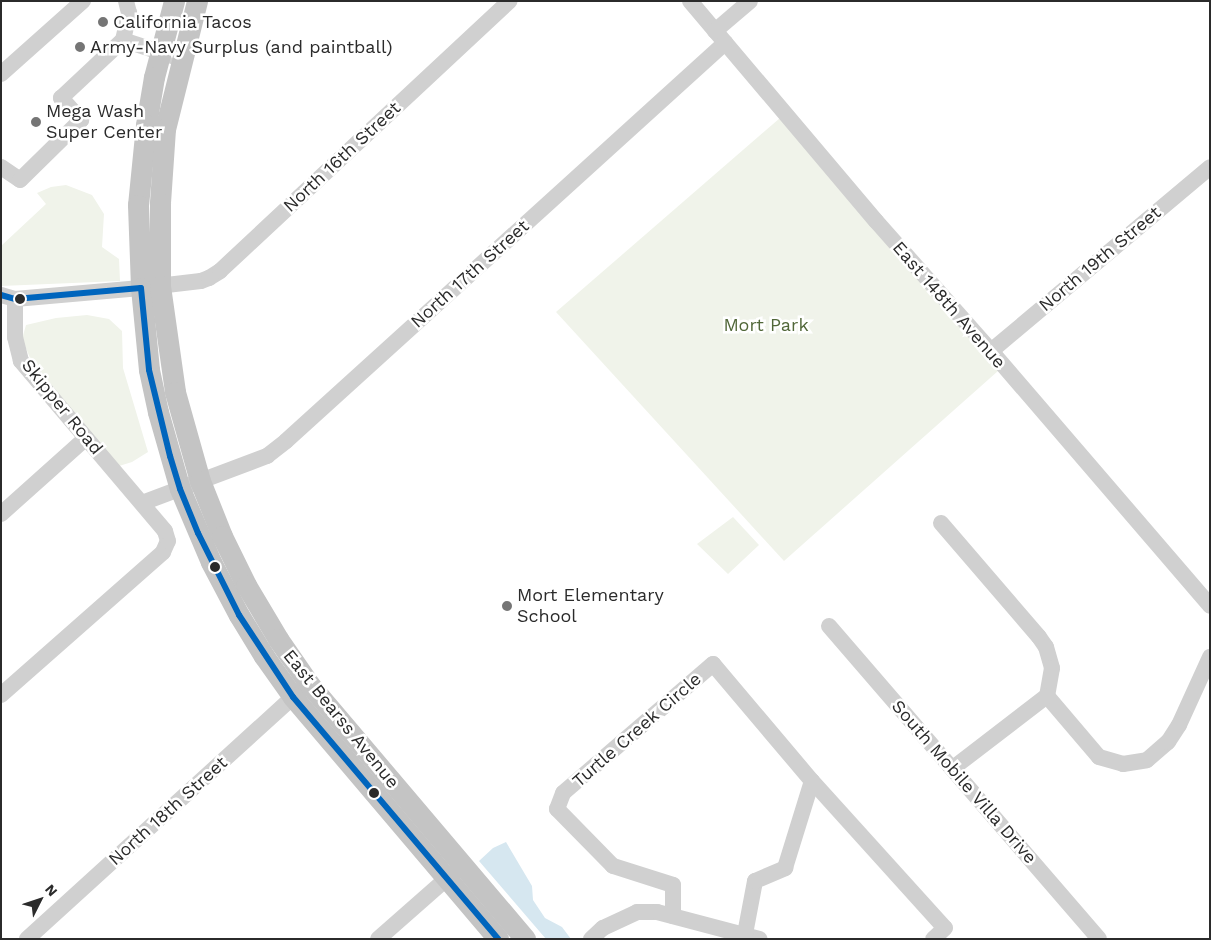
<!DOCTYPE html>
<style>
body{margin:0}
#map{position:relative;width:1211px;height:940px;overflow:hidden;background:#fff;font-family:"Work Sans",sans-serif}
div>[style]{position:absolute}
.green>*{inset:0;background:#f0f3ea}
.water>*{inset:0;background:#d6e7f0}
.minor>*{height:16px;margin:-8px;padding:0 8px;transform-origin:8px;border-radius:8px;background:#d0d0d0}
.major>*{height:21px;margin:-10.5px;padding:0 10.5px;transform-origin:10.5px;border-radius:10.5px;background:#c4c4c4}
.bus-1>*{height:6px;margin:-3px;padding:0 3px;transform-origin:3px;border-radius:3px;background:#0065bd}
.dots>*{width:14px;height:14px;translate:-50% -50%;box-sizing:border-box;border:2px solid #fff;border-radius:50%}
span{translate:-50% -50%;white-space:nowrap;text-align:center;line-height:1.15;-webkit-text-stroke:5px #fff;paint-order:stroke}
.poi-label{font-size:18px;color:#2b2b2b}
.left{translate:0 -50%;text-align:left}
.street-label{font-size:18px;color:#2b2b2b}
.park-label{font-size:18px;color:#516739}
.frame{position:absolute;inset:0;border:2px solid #2b2b2b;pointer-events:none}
.north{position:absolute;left:15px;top:875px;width:50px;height:50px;-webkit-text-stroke:4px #fff;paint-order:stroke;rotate:49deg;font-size:14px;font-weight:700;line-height:20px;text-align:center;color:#2b2b2b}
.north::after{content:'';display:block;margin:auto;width:18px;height:22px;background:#2b2b2b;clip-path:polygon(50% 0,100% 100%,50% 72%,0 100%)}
</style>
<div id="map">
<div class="green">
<i style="clip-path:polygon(780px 118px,998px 371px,784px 561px,556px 312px)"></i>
<i style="clip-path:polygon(66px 185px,92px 195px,104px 214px,102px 247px,119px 259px,120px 281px,1px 286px,1px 246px,46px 204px,37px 193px,51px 187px)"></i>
<i style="clip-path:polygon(87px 315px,109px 319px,122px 331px,123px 368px,148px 452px,132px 462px,119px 466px,33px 365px,22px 339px,26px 325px,56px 318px)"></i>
<i style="clip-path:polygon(733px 517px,759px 545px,728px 574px,697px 544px)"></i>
</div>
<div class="water">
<i style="clip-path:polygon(506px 842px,532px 886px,533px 900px,545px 918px,562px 927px,571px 939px,546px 939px,479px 861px,493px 848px)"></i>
</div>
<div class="minor">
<i style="left:690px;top:1px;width:288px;rotate:49.8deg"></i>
<i style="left:876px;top:221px;width:174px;rotate:48.5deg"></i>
<i style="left:991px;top:351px;width:336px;rotate:49.3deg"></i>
<i style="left:715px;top:31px;width:46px;rotate:-40.6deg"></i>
<i style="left:123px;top:40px;width:61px;rotate:18.1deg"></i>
<i style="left:1px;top:74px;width:110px;rotate:-41.7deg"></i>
<i style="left:1px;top:167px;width:23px;rotate:34deg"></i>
<i style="left:20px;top:180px;width:86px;rotate:-44.5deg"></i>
<i style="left:81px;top:120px;width:30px;rotate:-132deg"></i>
<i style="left:61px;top:98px;width:85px;rotate:-43.1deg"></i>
<i style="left:123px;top:40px;width:28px;rotate:-77deg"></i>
<i style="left:129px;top:13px;width:12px;rotate:-104deg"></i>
<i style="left:1px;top:295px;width:15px;rotate:16deg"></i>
<i style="left:15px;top:299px;width:126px;rotate:-5deg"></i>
<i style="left:141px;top:288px;width:60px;rotate:-6.7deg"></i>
<i style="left:201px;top:281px;width:9px;rotate:-21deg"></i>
<i style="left:209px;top:278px;width:13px;rotate:-32deg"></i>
<i style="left:220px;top:271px;width:396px;rotate:-43deg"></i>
<i style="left:991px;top:351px;width:286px;rotate:-40deg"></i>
<i style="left:142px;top:503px;width:134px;rotate:-20.6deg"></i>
<i style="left:267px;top:456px;width:24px;rotate:-38deg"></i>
<i style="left:286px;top:441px;width:593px;rotate:-42.2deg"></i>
<i style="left:1px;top:514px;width:114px;rotate:-41.8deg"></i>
<i style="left:941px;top:523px;width:150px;rotate:49.3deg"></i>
<i style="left:1039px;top:637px;width:12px;rotate:55deg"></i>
<i style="left:1046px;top:647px;width:22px;rotate:74deg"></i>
<i style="left:1052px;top:668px;width:28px;rotate:100deg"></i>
<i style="left:1047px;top:696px;width:80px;rotate:49.6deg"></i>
<i style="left:1099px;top:757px;width:25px;rotate:16deg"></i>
<i style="left:1123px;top:764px;width:24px;rotate:-9deg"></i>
<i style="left:1147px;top:760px;width:28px;rotate:-41deg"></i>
<i style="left:1168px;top:742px;width:20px;rotate:-57deg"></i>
<i style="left:1179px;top:725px;width:75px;rotate:-65.5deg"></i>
<i style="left:829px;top:626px;width:413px;rotate:49.2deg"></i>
<i style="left:1px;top:695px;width:216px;rotate:-41.4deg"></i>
<i style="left:163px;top:552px;width:12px;rotate:-66deg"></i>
<i style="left:168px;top:541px;width:10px;rotate:-107deg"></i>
<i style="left:165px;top:531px;width:223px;rotate:-130.3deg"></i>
<i style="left:21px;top:361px;width:25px;rotate:-104deg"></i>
<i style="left:15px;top:337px;width:38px;rotate:-90deg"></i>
<i style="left:953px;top:768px;width:118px;rotate:-37.5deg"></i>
<i style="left:673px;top:916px;width:31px;rotate:-90deg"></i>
<i style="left:673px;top:885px;width:63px;rotate:-162.4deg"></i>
<i style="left:613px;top:866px;width:80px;rotate:-134.5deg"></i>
<i style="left:557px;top:809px;width:17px;rotate:-69deg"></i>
<i style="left:563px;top:793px;width:198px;rotate:-40.7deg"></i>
<i style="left:713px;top:664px;width:153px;rotate:49.8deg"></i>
<i style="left:812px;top:781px;width:198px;rotate:47.9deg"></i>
<i style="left:945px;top:928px;width:16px;rotate:137deg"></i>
<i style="left:27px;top:939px;width:370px;rotate:-42.3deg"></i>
<i style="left:378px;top:939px;width:103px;rotate:-41.4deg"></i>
<i style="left:591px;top:939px;width:16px;rotate:-43deg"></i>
<i style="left:603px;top:928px;width:38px;rotate:-25deg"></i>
<i style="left:637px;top:912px;width:20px"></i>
<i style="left:657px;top:912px;width:106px;rotate:14.8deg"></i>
<i style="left:742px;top:939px;width:6px;rotate:-59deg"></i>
<i style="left:745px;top:934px;width:54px;rotate:-79.3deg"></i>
<i style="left:755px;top:881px;width:33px;rotate:-23deg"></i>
<i style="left:785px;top:868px;width:91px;rotate:-72.8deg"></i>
</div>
<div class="major">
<i style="left:174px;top:1px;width:79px;rotate:104.7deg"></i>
<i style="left:154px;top:77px;width:49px;rotate:99.5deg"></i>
<i style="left:146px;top:125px;width:80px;rotate:95.7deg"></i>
<i style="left:138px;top:205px;width:83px;rotate:87.9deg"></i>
<i style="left:141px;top:288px;width:82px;rotate:84.4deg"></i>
<i style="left:149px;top:370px;width:43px;rotate:77.9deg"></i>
<i style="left:158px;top:412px;width:80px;rotate:74.1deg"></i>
<i style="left:180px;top:489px;width:79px;rotate:67deg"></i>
<i style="left:211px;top:562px;width:60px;rotate:62.2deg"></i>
<i style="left:239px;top:615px;width:48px;rotate:58.6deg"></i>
<i style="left:264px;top:656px;width:50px;rotate:54.7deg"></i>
<i style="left:293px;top:697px;width:317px;rotate:49.7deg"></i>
<i style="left:197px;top:1px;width:132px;rotate:104deg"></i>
<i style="left:165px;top:129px;width:74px;rotate:93.9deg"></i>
<i style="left:160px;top:203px;width:83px;rotate:90deg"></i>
<i style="left:160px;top:286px;width:107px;rotate:81.9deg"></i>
<i style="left:175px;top:392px;width:92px;rotate:74.3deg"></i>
<i style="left:200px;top:481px;width:59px;rotate:68.2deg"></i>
<i style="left:222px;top:536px;width:55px;rotate:63.9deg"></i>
<i style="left:246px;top:585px;width:63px;rotate:59.3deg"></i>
<i style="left:278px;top:639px;width:55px;rotate:55.4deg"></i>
<i style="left:309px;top:684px;width:334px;rotate:49.7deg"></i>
</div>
<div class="bus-1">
<i style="left:1px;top:295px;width:15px;rotate:16deg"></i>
<i style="left:15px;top:299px;width:126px;rotate:-5deg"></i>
<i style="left:141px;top:288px;width:82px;rotate:84.4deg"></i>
<i style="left:149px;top:370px;width:89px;rotate:76.3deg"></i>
<i style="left:170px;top:456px;width:34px;rotate:73deg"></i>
<i style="left:180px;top:489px;width:48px;rotate:67.8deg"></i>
<i style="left:198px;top:533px;width:92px;rotate:63.4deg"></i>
<i style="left:239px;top:615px;width:98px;rotate:56.6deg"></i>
<i style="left:293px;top:697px;width:317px;rotate:49.7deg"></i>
</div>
<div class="dots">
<i style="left:103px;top:22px;background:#757575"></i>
<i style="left:80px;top:47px;background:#757575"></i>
<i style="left:36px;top:122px;background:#757575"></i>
<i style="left:20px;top:299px;background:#2b2b2b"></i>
<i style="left:215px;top:567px;background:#2b2b2b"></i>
<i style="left:507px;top:606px;background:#757575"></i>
<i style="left:374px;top:793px;background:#2b2b2b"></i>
</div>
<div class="poi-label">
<span class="left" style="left:113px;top:22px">California Tacos</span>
<span class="left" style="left:90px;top:47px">Army-Navy Surplus (and paintball)</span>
<span class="left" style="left:46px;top:122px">Mega Wash<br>Super Center</span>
<span class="left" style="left:517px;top:606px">Mort Elementary<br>School</span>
</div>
<div class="street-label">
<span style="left:342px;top:157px;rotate:-43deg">North 16th Street</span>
<span style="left:1100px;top:259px;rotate:-40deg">North 19th Street</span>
<span style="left:470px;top:274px;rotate:-42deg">North 17th Street</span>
<span style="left:949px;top:305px;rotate:49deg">East 148th Avenue</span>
<span style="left:62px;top:407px;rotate:51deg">Skipper Road</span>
<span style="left:341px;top:719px;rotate:51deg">East Bearss Avenue</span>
<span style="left:637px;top:730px;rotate:-41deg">Turtle Creek Circle</span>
<span style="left:964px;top:782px;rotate:49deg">South Mobile Villa Drive</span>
<span style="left:168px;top:811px;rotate:-42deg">North 18th Street</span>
</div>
<div class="park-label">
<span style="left:766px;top:325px">Mort Park</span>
</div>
<div class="frame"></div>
<div class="north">N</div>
</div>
